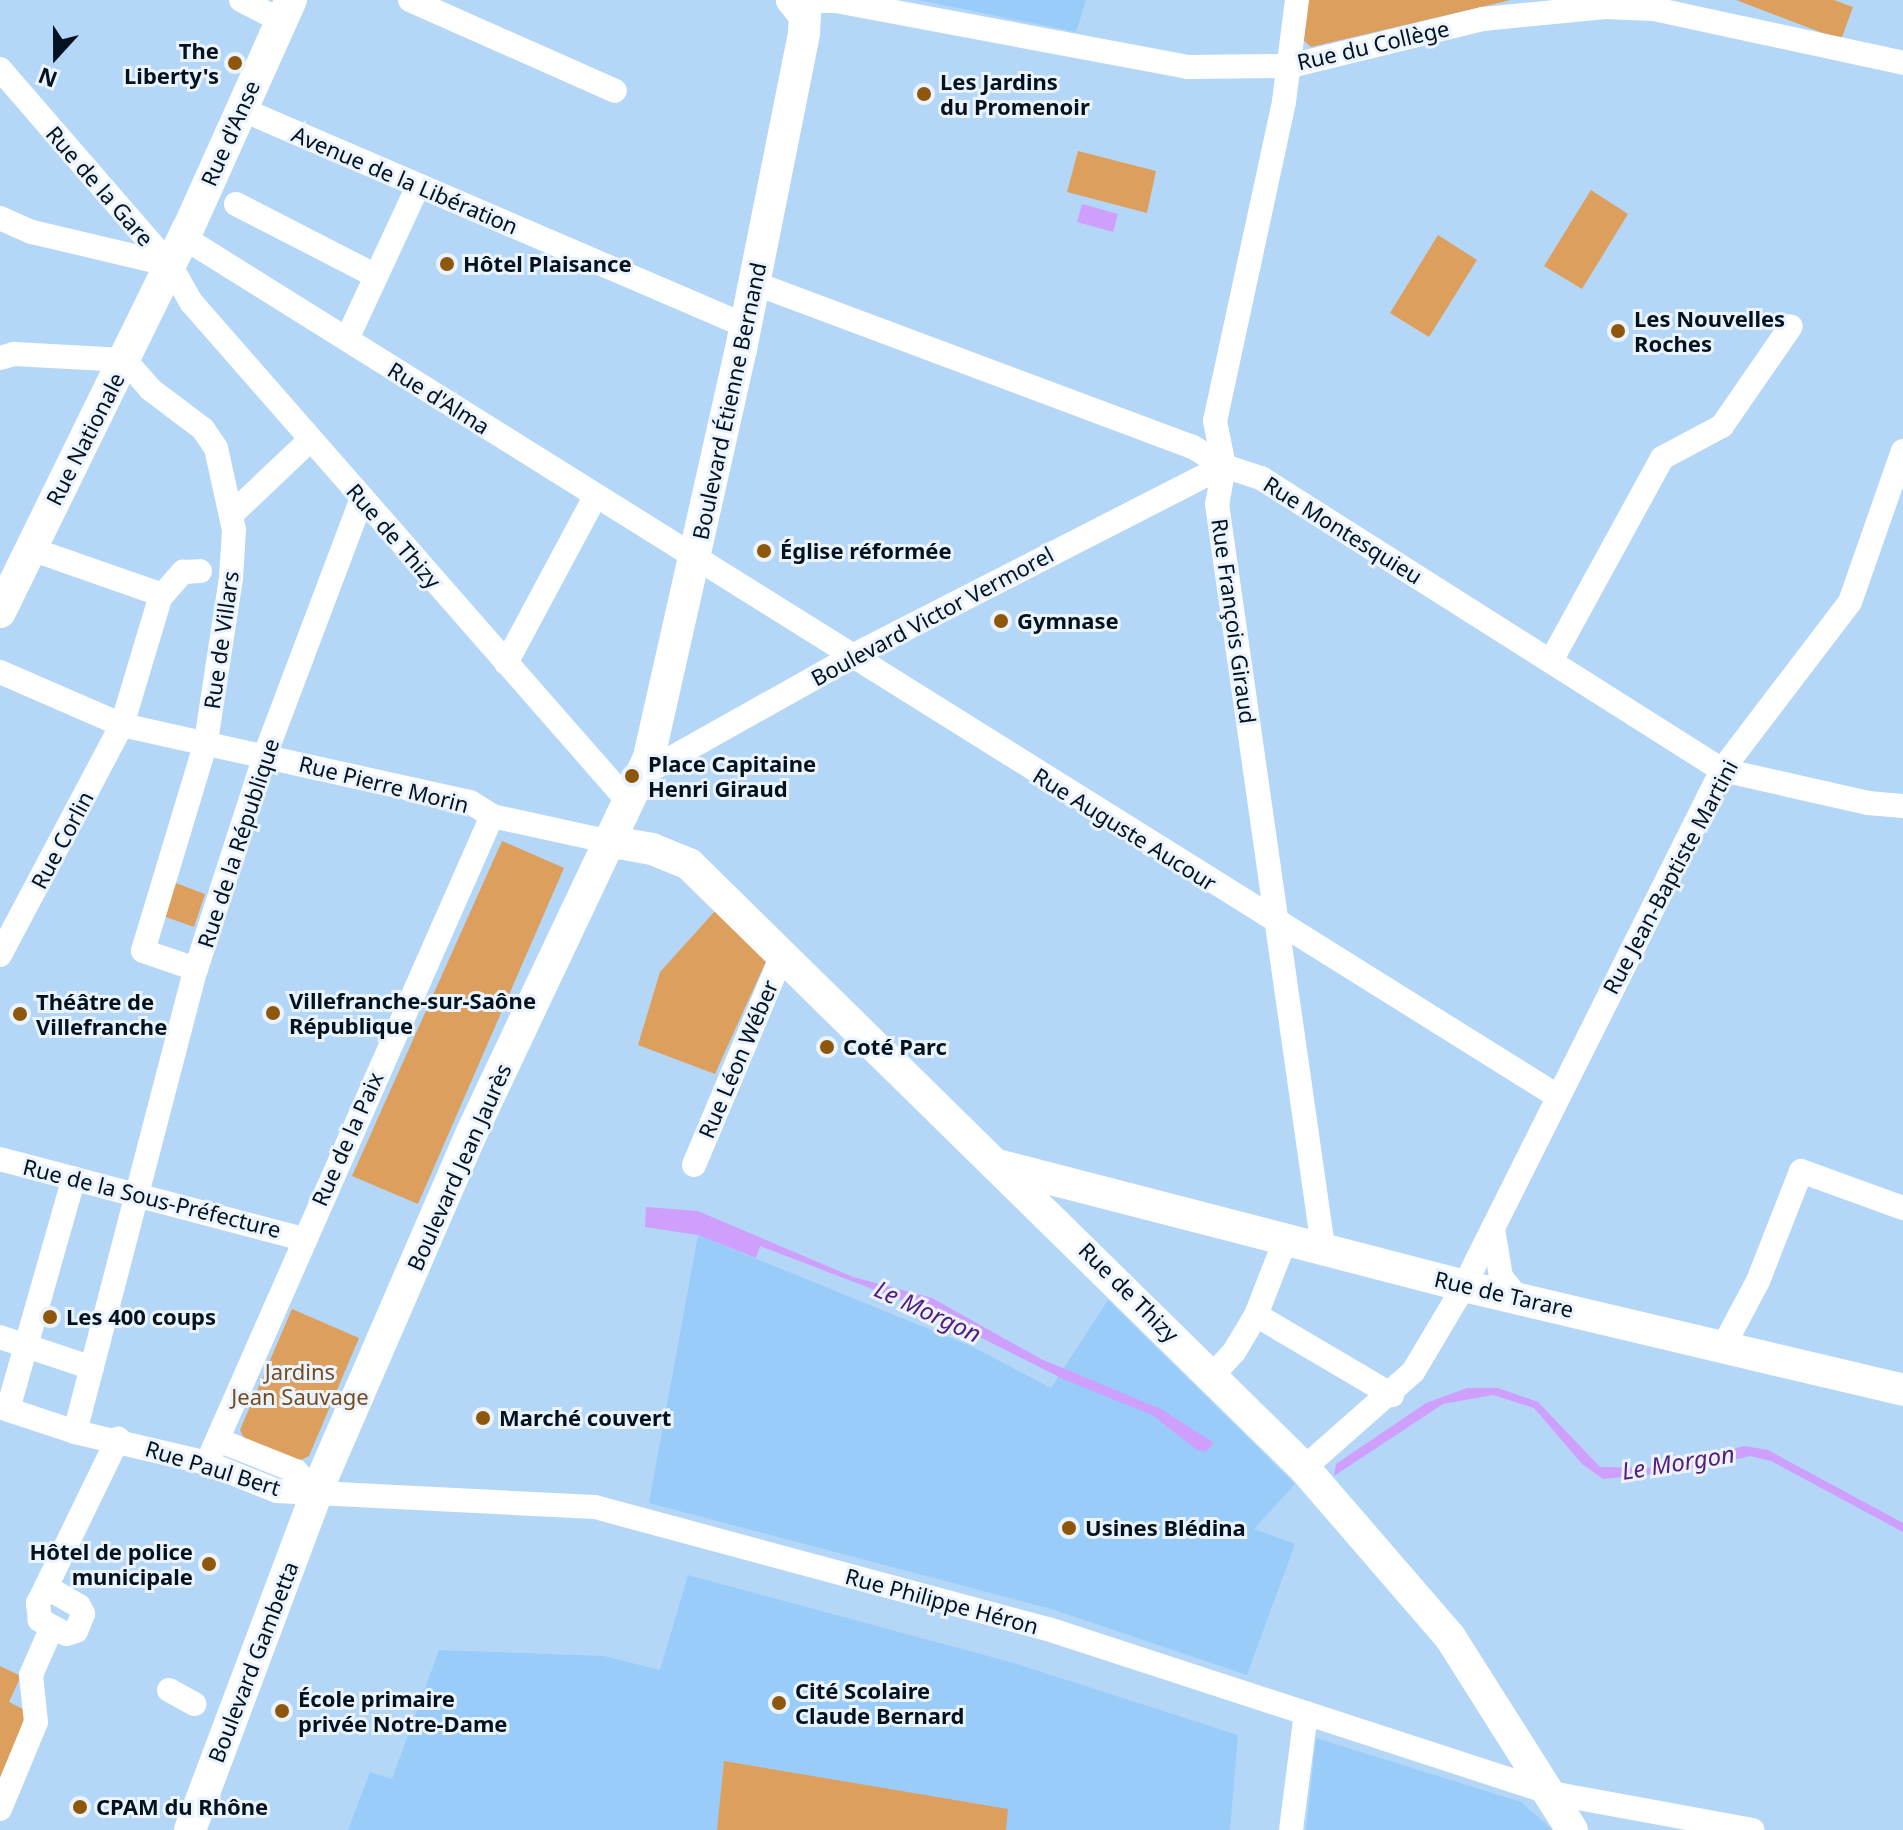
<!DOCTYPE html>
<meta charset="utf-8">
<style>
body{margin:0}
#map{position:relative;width:1903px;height:1830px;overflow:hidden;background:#b4d7f8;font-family:"Noto Sans",sans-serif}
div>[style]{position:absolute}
.built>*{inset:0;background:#9accfa}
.green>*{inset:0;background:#dc9f5e}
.water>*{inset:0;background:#cea0fc}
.minor>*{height:24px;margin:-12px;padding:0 12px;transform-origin:12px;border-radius:12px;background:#fff}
.major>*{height:32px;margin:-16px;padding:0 16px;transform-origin:16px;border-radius:16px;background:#fff}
.dots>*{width:22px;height:22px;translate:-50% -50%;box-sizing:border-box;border:4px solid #ebf4fd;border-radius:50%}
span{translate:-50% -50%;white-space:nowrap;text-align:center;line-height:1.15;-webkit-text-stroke:6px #ebf4fd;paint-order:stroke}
.street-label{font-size:22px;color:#031220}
.poi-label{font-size:22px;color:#031220;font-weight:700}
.right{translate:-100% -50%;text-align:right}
.left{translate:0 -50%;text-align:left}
.park-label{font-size:22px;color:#734b1e}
.water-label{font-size:24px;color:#561b80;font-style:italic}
.north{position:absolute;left:16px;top:16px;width:80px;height:80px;-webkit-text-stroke:6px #ebf4fd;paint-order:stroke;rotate:201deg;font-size:22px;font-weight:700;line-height:32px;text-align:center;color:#031220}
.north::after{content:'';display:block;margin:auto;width:28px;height:36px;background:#031220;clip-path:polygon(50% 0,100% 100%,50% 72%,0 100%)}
</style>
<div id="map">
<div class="built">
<i style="clip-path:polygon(918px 0,1086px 0,1076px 32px)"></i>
<i style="clip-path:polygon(698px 1235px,973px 1347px,1051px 1388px,1108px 1300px,1295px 1484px,1254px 1529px,1295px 1544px,1247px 1675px,1051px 1609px,649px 1503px)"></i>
<i style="clip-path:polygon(688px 1575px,1014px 1663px,1238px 1735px,1230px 1830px,348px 1830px,370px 1772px,392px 1779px,439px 1650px,604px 1656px,660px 1670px)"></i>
<i style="clip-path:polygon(1316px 1738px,1521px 1802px,1553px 1830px,1306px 1830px)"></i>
</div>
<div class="green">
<i style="clip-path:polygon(1305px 0,1511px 0,1311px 47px,1301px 38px)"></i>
<i style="clip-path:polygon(1736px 0,1834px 0,1853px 7px,1841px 40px)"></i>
<i style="clip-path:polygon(1078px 151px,1156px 171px,1147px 213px,1067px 192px)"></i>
<i style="clip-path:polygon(1591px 190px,1628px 214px,1582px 289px,1544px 266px)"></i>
<i style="clip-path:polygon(1438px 235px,1477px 260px,1429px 337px,1390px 313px)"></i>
<i style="clip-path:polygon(502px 841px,564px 868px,418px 1204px,352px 1176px)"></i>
<i style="clip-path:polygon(173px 882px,205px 894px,194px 927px,163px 916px)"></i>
<i style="clip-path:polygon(716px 910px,767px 959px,715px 1074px,638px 1045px,660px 972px)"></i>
<i style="clip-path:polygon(292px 1309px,359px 1338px,309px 1456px,299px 1461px,245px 1440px,240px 1430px)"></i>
<i style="clip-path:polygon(0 1666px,21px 1676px,9px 1702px,29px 1712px,0 1779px)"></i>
<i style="clip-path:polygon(724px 1761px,1008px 1809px,1006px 1830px,717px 1830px)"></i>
</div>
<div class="water">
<i style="clip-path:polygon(1082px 204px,1118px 214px,1113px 232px,1077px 222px)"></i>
<i style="clip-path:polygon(646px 1207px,698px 1211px,853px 1277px,932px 1298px,1041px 1359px,1161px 1409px,1214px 1443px,1205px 1452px,1197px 1450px,1152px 1415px,1063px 1379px,922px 1308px,760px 1246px,756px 1258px,698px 1235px,645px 1227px)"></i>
<i style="clip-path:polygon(1467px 1388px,1498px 1388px,1538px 1402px,1600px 1467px,1647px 1468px,1745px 1446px,1768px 1450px,1903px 1523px,1903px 1532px,1771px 1461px,1750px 1456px,1692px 1470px,1603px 1479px,1582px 1464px,1534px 1408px,1493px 1395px,1443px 1404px,1334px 1476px,1336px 1464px,1426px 1403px)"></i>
</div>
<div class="minor">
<i style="left:241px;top:0;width:46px;rotate:27.1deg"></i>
<i style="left:410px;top:0;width:224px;rotate:23.9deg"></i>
<i style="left:1297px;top:0;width:103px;rotate:97.3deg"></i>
<i style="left:1284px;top:102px;width:326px;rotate:102.2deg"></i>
<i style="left:1215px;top:421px;width:46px;rotate:78.7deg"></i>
<i style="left:1224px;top:466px;width:39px;rotate:100deg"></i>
<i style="left:1217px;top:504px;width:751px;rotate:81.88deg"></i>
<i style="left:794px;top:1px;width:42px"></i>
<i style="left:836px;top:1px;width:357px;rotate:10.6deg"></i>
<i style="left:1187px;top:67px;width:103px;rotate:-0.6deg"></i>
<i style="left:1290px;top:66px;width:199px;rotate:-13.7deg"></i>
<i style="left:1483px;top:19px;width:123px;rotate:-5.6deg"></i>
<i style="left:1605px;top:7px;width:49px;rotate:2.3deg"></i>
<i style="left:1654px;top:9px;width:255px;rotate:12.2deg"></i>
<i style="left:0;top:69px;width:259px;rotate:49.1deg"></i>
<i style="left:170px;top:265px;width:43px;rotate:60.4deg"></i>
<i style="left:191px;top:302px;width:662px;rotate:48.8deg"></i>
<i style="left:241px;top:109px;width:550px;rotate:23.25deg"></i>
<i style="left:236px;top:204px;width:157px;rotate:27.2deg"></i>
<i style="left:0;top:218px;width:35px;rotate:24deg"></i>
<i style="left:32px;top:232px;width:139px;rotate:13.3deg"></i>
<i style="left:183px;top:237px;width:1620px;rotate:32.01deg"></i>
<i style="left:754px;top:283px;width:466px;rotate:20.5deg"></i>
<i style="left:1191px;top:446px;width:39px;rotate:31deg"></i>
<i style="left:1224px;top:466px;width:39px;rotate:18deg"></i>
<i style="left:1261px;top:478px;width:546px;rotate:32.35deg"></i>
<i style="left:1722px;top:770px;width:150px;rotate:12.7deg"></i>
<i style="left:1868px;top:803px;width:35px;rotate:5deg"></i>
<i style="left:347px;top:339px;width:169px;rotate:-65.1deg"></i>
<i style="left:0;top:358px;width:15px;rotate:-16deg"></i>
<i style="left:14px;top:354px;width:111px;rotate:3.1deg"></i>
<i style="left:125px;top:360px;width:38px;rotate:49deg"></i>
<i style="left:150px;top:389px;width:66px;rotate:37deg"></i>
<i style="left:203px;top:429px;width:23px;rotate:56deg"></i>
<i style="left:216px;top:448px;width:84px;rotate:77.6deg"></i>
<i style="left:234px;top:530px;width:48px;rotate:93.6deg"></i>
<i style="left:231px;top:578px;width:166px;rotate:98.7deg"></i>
<i style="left:206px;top:742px;width:218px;rotate:106.8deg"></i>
<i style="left:143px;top:951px;width:56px;rotate:18.8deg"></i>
<i style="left:232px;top:514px;width:108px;rotate:-43.5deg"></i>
<i style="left:31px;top:549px;width:139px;rotate:19.3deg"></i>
<i style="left:1551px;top:661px;width:231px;rotate:-61.3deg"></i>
<i style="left:1662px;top:458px;width:68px;rotate:-28.1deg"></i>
<i style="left:1722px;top:426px;width:121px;rotate:-55.4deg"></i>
<i style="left:506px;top:663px;width:188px;rotate:-61.8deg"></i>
<i style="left:0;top:672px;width:133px;rotate:23.5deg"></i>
<i style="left:122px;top:725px;width:356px;rotate:12.5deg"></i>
<i style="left:470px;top:802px;width:26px;rotate:32deg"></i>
<i style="left:492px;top:816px;width:118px;rotate:12.3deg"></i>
<i style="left:643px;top:774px;width:256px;rotate:-29.3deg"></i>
<i style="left:866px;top:649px;width:402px;rotate:-27.1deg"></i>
<i style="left:0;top:955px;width:260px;rotate:-62.1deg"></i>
<i style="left:122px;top:725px;width:133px;rotate:-73.3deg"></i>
<i style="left:160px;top:598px;width:35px;rotate:-49deg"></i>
<i style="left:183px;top:572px;width:17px;rotate:-3deg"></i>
<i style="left:0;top:1159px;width:313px;rotate:14.8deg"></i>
<i style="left:694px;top:1165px;width:230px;rotate:-67.2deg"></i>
<i style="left:1493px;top:1229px;width:49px;rotate:80.5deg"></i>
<i style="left:1501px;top:1277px;width:27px;rotate:51deg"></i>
<i style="left:1256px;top:1315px;width:158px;rotate:30.5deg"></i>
<i style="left:0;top:1337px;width:97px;rotate:18.6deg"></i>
<i style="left:1724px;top:1345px;width:72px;rotate:-62deg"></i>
<i style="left:1758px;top:1281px;width:118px;rotate:-68.6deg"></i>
<i style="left:1801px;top:1171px;width:109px;rotate:19.9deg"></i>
<i style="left:1213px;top:1375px;width:31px;rotate:-48deg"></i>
<i style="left:1234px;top:1352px;width:43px;rotate:-59.3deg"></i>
<i style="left:1256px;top:1315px;width:83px;rotate:-68.7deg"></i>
<i style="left:0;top:1407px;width:79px;rotate:18.4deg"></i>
<i style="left:75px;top:1432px;width:136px;rotate:13.2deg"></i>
<i style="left:207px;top:1463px;width:75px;rotate:21.8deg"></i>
<i style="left:277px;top:1491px;width:318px;rotate:2.9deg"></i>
<i style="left:595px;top:1507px;width:469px;rotate:15.1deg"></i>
<i style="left:1048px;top:1629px;width:529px;rotate:18.06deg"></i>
<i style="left:1551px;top:1793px;width:205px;rotate:10.4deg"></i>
<i style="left:8px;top:1409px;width:240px;rotate:-74.1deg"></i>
<i style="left:75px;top:1432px;width:479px;rotate:-75.4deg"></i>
<i style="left:196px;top:969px;width:225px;rotate:-72.1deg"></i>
<i style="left:265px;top:755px;width:275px;rotate:-69.3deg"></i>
<i style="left:218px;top:1440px;width:84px;rotate:21.7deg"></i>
<i style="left:296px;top:1471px;width:31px;rotate:50deg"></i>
<i style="left:207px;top:1463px;width:707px;rotate:-66.23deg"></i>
<i style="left:1304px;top:1468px;width:145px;rotate:-41.4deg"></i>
<i style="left:1413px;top:1372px;width:100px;rotate:-59.3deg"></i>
<i style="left:1464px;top:1286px;width:577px;rotate:-63.43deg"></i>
<i style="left:1722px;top:770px;width:211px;rotate:-52.7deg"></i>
<i style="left:1850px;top:602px;width:160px;rotate:-70.7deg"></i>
<i style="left:46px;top:1587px;width:165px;rotate:-64.1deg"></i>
<i style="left:46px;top:1587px;width:38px;rotate:30deg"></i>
<i style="left:79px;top:1606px;width:9px;rotate:63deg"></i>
<i style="left:83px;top:1614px;width:18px;rotate:112deg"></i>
<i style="left:76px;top:1631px;width:10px;rotate:163deg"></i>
<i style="left:66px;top:1634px;width:30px;rotate:-152deg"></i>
<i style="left:40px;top:1620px;width:17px;rotate:-97deg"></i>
<i style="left:38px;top:1603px;width:18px;rotate:-63deg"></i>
<i style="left:169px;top:1690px;width:29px;rotate:29deg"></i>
<i style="left:0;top:1809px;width:94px;rotate:-67.5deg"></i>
<i style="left:36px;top:1722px;width:47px;rotate:-96.1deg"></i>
<i style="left:31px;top:1675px;width:52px;rotate:-66.4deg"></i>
<i style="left:1291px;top:1830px;width:118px;rotate:-82.7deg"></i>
</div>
<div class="major">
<i style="left:0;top:612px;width:427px;rotate:-63.9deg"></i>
<i style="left:188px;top:229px;width:251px;rotate:-65.8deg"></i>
<i style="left:607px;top:841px;width:46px;rotate:10.1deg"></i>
<i style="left:652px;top:849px;width:40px;rotate:22deg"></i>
<i style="left:689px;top:864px;width:862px;rotate:44.48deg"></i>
<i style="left:1304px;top:1468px;width:223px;rotate:49.2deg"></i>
<i style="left:1450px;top:1637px;width:228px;rotate:57.7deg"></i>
<i style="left:1001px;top:1166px;width:478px;rotate:14.5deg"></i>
<i style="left:1464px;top:1286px;width:451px;rotate:13.3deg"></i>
<i style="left:190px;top:1830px;width:373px;rotate:-69.4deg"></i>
<i style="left:321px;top:1481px;width:380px;rotate:-66.6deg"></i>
<i style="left:472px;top:1132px;width:415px;rotate:-64.7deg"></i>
<i style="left:649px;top:757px;width:418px;rotate:-77.3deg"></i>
<i style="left:741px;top:349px;width:322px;rotate:-78.7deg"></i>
<i style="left:804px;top:33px;width:17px;rotate:-87deg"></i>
<i style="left:805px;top:16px;width:21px;rotate:-129deg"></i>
</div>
<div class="dots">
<i style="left:235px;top:63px;background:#8e570c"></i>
<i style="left:924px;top:94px;background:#8e570c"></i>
<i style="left:447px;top:264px;background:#8e570c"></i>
<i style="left:1618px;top:331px;background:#8e570c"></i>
<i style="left:764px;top:551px;background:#8e570c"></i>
<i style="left:1001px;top:621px;background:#8e570c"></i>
<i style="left:632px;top:776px;background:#8e570c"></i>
<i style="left:273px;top:1013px;background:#8e570c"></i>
<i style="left:20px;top:1014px;background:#8e570c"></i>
<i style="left:827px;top:1047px;background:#8e570c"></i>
<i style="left:50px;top:1317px;background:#8e570c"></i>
<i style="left:483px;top:1418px;background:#8e570c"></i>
<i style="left:1069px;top:1528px;background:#8e570c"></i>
<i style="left:209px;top:1564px;background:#8e570c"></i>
<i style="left:779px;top:1703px;background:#8e570c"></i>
<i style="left:282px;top:1711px;background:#8e570c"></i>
<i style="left:80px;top:1807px;background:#8e570c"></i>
</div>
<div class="street-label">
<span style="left:1373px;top:45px;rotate:-13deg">Rue du Collège</span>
<span style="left:230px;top:133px;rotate:-66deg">Rue d'Anse</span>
<span style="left:405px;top:180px;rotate:23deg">Avenue de la Libération</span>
<span style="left:100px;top:186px;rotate:49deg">Rue de la Gare</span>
<span style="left:439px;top:398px;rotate:32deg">Rue d'Alma</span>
<span style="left:729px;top:401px;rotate:-78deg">Boulevard Étienne Bernand</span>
<span style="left:85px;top:439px;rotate:-63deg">Rue Nationale</span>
<span style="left:1343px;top:530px;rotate:32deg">Rue Montesquieu</span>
<span style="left:394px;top:536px;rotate:49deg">Rue de Thizy</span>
<span style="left:932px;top:616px;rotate:-28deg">Boulevard Victor Vermorel</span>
<span style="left:1234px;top:621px;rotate:82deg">Rue François Giraud</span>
<span style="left:221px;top:640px;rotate:-82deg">Rue de Villars</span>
<span style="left:384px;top:784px;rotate:14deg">Rue Pierre Morin</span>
<span style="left:1125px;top:829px;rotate:32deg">Rue Auguste Aucour</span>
<span style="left:62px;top:840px;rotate:-62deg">Rue Corlin</span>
<span style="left:238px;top:843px;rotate:-72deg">Rue de la République</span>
<span style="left:1670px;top:877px;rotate:-62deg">Rue Jean-Baptiste Martini</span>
<span style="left:738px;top:1059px;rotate:-67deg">Rue Léon Wéber</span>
<span style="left:347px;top:1139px;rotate:-66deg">Rue de la Paix</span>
<span style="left:459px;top:1167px;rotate:-66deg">Boulevard Jean Jaurès</span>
<span style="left:152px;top:1198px;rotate:14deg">Rue de la Sous-Préfecture</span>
<span style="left:1129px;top:1292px;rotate:45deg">Rue de Thizy</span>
<span style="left:1504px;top:1294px;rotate:13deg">Rue de Tarare</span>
<span style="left:213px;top:1468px;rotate:17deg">Rue Paul Bert</span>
<span style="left:942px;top:1601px;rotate:15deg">Rue Philippe Héron</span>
<span style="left:253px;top:1662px;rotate:-69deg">Boulevard Gambetta</span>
</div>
<div class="poi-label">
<span class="right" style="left:219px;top:63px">The<br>Liberty's</span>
<span class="left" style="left:940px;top:94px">Les Jardins<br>du Promenoir</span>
<span class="left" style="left:463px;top:264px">Hôtel Plaisance</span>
<span class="left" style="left:1634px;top:331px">Les Nouvelles<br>Roches</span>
<span class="left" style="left:780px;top:551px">Église réformée</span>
<span class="left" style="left:1017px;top:621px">Gymnase</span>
<span class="left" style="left:648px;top:776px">Place Capitaine<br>Henri Giraud</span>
<span class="left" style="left:289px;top:1013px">Villefranche-sur-Saône<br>République</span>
<span class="left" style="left:36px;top:1014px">Théâtre de<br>Villefranche</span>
<span class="left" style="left:843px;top:1047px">Coté Parc</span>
<span class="left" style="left:66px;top:1317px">Les 400 coups</span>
<span class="left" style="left:499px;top:1418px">Marché couvert</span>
<span class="left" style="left:1085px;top:1528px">Usines Blédina</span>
<span class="right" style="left:193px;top:1564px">Hôtel de police<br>municipale</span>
<span class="left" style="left:795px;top:1703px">Cité Scolaire<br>Claude Bernard</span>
<span class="left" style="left:298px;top:1711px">École primaire<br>privée Notre-Dame</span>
<span class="left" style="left:96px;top:1807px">CPAM du Rhône</span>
</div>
<div class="park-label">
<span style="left:300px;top:1384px">Jardins<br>Jean Sauvage</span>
</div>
<div class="water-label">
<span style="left:928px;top:1311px;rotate:25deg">Le Morgon</span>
<span style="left:1678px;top:1462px;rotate:-9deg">Le Morgon</span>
</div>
<div class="north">N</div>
</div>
